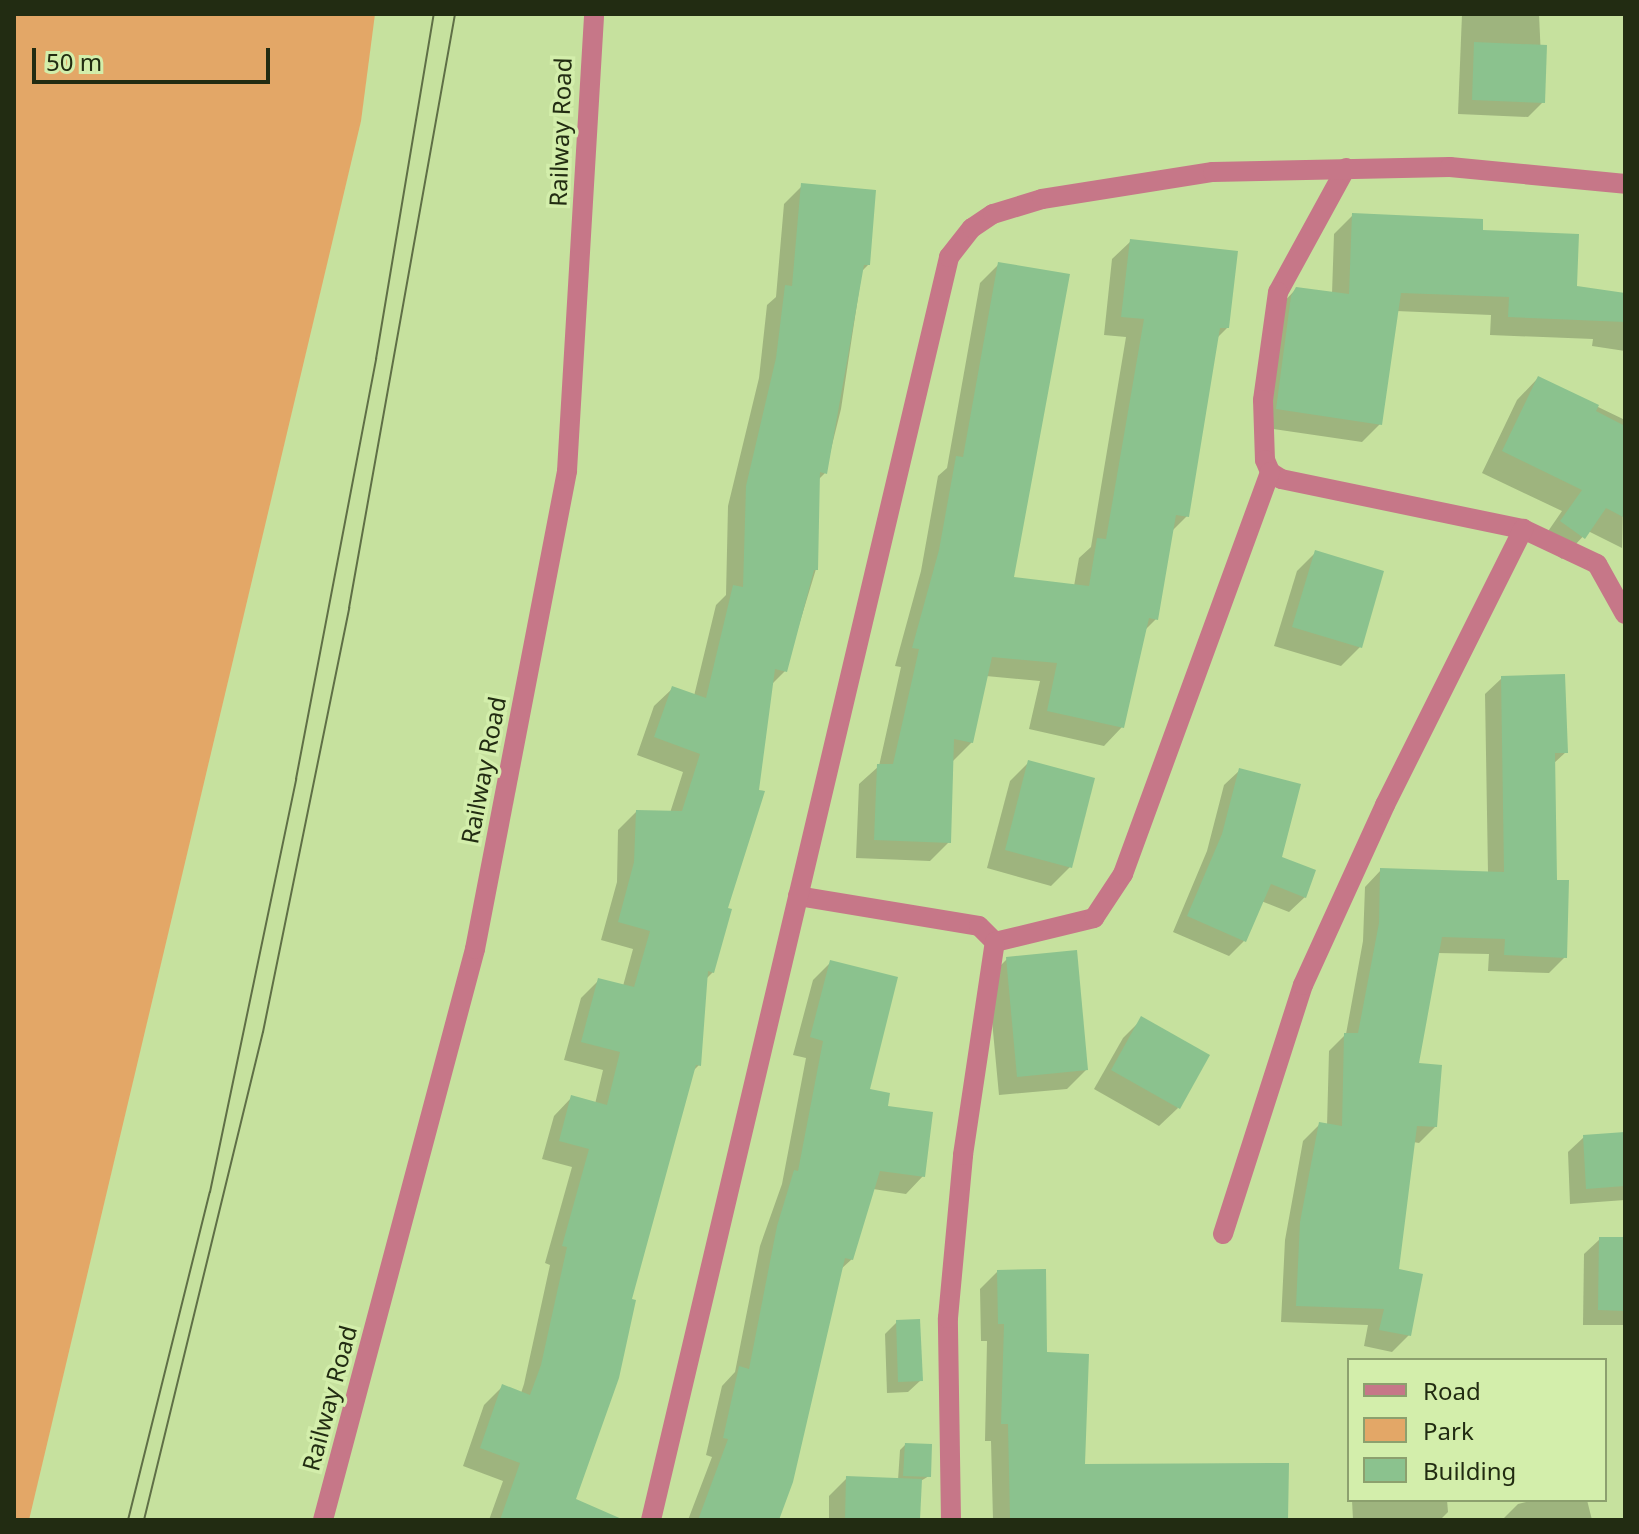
<!DOCTYPE html>
<style>
body{margin:0}
#map{position:relative;width:1639px;height:1534px;overflow:hidden;background:#c6e19e;font-family:"Noto Sans",sans-serif}
div>[style]{position:absolute}
.green>*{inset:0;background:#e3a767}
.shadow>*{inset:0;background:#0003}
.building>*{inset:0;background:#8bc28e}
.street>*{height:20px;margin:-10px;padding:0 10px;transform-origin:10px;border-radius:10px;background:#c67788}
.tram>*{height:2px;margin:-1px;padding:0 1px;transform-origin:1px;border-radius:1px;background:#5f6f46}
span{translate:-50% -50%;white-space:nowrap;text-align:center;line-height:1.15;-webkit-text-stroke:7px #d3eeab;paint-order:stroke}
.street-label{font-size:24px;color:#222c12}
.frame{position:absolute;inset:0;border:16px solid #222c12;pointer-events:none}
.legend{position:absolute;left:1347px;top:1358px;width:260px;height:144px;box-sizing:border-box;background:#d3eeab;border:2px solid #8ca06e;margin:0;padding:10px 14px;list-style:none;font-size:24px;color:#222c12}
.legend li{display:flex;align-items:center;gap:16px;height:40px}
.legend b{width:40px;border:2px solid #8ca06e}
.scale{position:absolute;left:32px;top:48px;width:238px;height:36px;box-sizing:border-box;border:4px solid #222c12;border-top:0;padding-left:10px;font-size:24px;line-height:28px;white-space:nowrap;color:#222c12;-webkit-text-stroke:6px #d3eeab;paint-order:stroke}
</style>
<div id="map">
<div class="green">
<i style="clip-path:polygon(14px 14px,375px 14px,361px 121px,29px 1520px,14px 1520px)"></i>
</div>
<div class="shadow">
<i style="clip-path:polygon(1462px 14px,1539px 14px,1543px 102px,1528px 117px,1458px 114px)"></i>
<i style="clip-path:polygon(802px 186px,868px 265px,862px 271px,841px 409px,825px 473px,818px 480px,816px 569px,785px 671px,771px 685px,713px 972px,705px 980px,699px 1065px,692px 1072px,574px 1501px,580px 1520px,489px 1520px,503px 1481px,463px 1466px,484px 1405px,502px 1387px,521px 1393px,524px 1384px,550px 1265px,545px 1263px,572px 1167px,542px 1159px,554px 1116px,572px 1097px,595px 1104px,603px 1070px,564px 1060px,581px 998px,599px 980px,623px 986px,633px 949px,601px 940px,617px 882px,618px 830px,636px 812px,670px 813px,683px 772px,637px 755px,654px 706px,673px 688px,694px 696px,716px 605px,726px 595px,728px 506px,759px 378px,767px 305px,776px 297px,784px 204px)"></i>
<i style="clip-path:polygon(1353px 215px,1480px 232px,1575px 288px,1625px 295px,1625px 351px,1592px 346px,1593px 339px,1490px 335px,1491px 315px,1396px 311px,1380px 424px,1362px 442px,1259px 427px,1278px 308px,1296px 289px,1332px 294px,1334px 234px)"></i>
<i style="clip-path:polygon(1131px 241px,1227px 328px,1217px 338px,1187px 516px,1171px 532px,1156px 619px,1144px 631px,1122px 727px,1104px 746px,1029px 729px,1040px 681px,986px 676px,972px 742px,953px 761px,949px 842px,930px 861px,856px 858px,859px 784px,879px 766px,901px 667px,895px 666px,921px 571px,938px 476px,947px 468px,980px 283px,999px 264px,1011px 578px,1074px 586px,1079px 558px,1091px 547px,1126px 337px,1104px 335px,1112px 259px)"></i>
<i style="clip-path:polygon(1538px 378px,1625px 420px,1622px 548px,1588px 531px,1562px 559px,1540px 543px,1562px 511px,1482px 473px,1517px 400px)"></i>
<i style="clip-path:polygon(1315px 553px,1360px 647px,1341px 666px,1274px 646px,1297px 571px)"></i>
<i style="clip-path:polygon(1502px 678px,1566px 752px,1553px 764px,1555px 882px,1565px 957px,1549px 973px,1488px 971px,1489px 954px,1437px 953px,1417px 1065px,1436px 1126px,1419px 1143px,1413px 1142px,1396px 1271px,1409px 1335px,1392px 1352px,1364px 1346px,1368px 1325px,1281px 1322px,1285px 1240px,1303px 1141px,1320px 1124px,1327px 1126px,1329px 1051px,1346px 1034px,1363px 941px,1365px 887px,1381px 870px,1488px 873px,1485px 694px)"></i>
<i style="clip-path:polygon(1029px 762px,1070px 867px,1051px 886px,987px 868px,1010px 781px)"></i>
<i style="clip-path:polygon(1240px 770px,1280px 858px,1305px 897px,1289px 912px,1261px 901px,1244px 941px,1229px 956px,1173px 932px,1207px 851px,1224px 785px)"></i>
<i style="clip-path:polygon(1007px 959px,1086px 1070px,1067px 1089px,999px 1095px,988px 978px)"></i>
<i style="clip-path:polygon(831px 962px,868px 1091px,885px 1108px,923px 1176px,906px 1194px,873px 1189px,852px 1259px,840px 1270px,777px 1520px,688px 1520px,712px 1457px,706px 1455px,722px 1386px,735px 1372px,760px 1246px,782px 1184px,806px 1058px,793px 1055px,813px 980px)"></i>
<i style="clip-path:polygon(1142px 1019px,1178px 1108px,1159px 1126px,1094px 1089px,1123px 1038px)"></i>
<i style="clip-path:polygon(1625px 1134px,1625px 1200px,1570px 1204px,1568px 1152px,1584px 1137px)"></i>
<i style="clip-path:polygon(1600px 1239px,1625px 1239px,1625px 1325px,1583px 1325px,1584px 1254px)"></i>
<i style="clip-path:polygon(997px 1272px,1045px 1354px,1083px 1466px,1286px 1520px,993px 1520px,991px 1441px,985px 1441px,987px 1341px,981px 1341px,980px 1289px)"></i>
<i style="clip-path:polygon(897px 1322px,921px 1380px,908px 1392px,887px 1393px,885px 1334px)"></i>
<i style="clip-path:polygon(905px 1445px,929px 1476px,919px 1482px,918px 1520px,829px 1520px,829px 1496px,847px 1478px,898px 1480px,900px 1450px)"></i>
<i style="clip-path:polygon(1352px 1500px,1447px 1500px,1448px 1512px,1440px 1520px,1353px 1520px)"></i>
<i style="clip-path:polygon(1535px 1500px,1587px 1500px,1592px 1520px,1502px 1520px,1518px 1504px)"></i>
</div>
<div class="building">
<i style="clip-path:polygon(1474px 42px,1547px 45px,1545px 103px,1472px 100px)"></i>
<i style="clip-path:polygon(801px 183px,876px 190px,870px 265px,864px 265px,827px 474px,820px 472px,818px 570px,814px 570px,787px 672px,775px 669px,759px 790px,765px 791px,728px 908px,732px 909px,714px 973px,708px 971px,701px 1066px,696px 1065px,632px 1299px,636px 1300px,619px 1378px,576px 1499px,624px 1520px,500px 1520px,520px 1463px,480px 1448px,502px 1384px,530px 1395px,541px 1365px,567px 1247px,562px 1246px,589px 1149px,559px 1141px,571px 1095px,607px 1105px,620px 1052px,581px 1042px,598px 978px,634px 987px,650px 931px,618px 922px,634px 862px,636px 810px,682px 811px,700px 754px,654px 737px,672px 686px,706px 698px,733px 585px,743px 587px,746px 486px,776px 358px,785px 285px,792px 286px)"></i>
<i style="clip-path:polygon(1352px 213px,1483px 219px,1483px 230px,1579px 234px,1577px 286px,1625px 293px,1625px 322px,1508px 317px,1509px 297px,1401px 293px,1382px 425px,1276px 409px,1291px 296px,1296px 287px,1349px 294px)"></i>
<i style="clip-path:polygon(1130px 239px,1238px 251px,1229px 328px,1220px 328px,1189px 517px,1176px 515px,1158px 620px,1149px 618px,1124px 728px,1047px 711px,1057px 663px,992px 657px,973px 743px,954px 739px,951px 843px,874px 840px,877px 764px,893px 764px,919px 649px,912px 648px,939px 550px,956px 456px,963px 457px,998px 262px,1070px 274px,1014px 577px,1089px 586px,1097px 538px,1106px 539px,1144px 319px,1121px 317px)"></i>
<i style="clip-path:polygon(1538px 376px,1599px 405px,1596px 411px,1625px 426px,1625px 518px,1606px 508px,1585px 539px,1560px 521px,1582px 490px,1502px 451px)"></i>
<i style="clip-path:polygon(1315px 550px,1384px 571px,1362px 648px,1292px 627px)"></i>
<i style="clip-path:polygon(1565px 674px,1568px 753px,1555px 753px,1557px 880px,1569px 880px,1567px 958px,1504px 955px,1505px 939px,1442px 937px,1419px 1063px,1442px 1065px,1437px 1127px,1417px 1126px,1399px 1269px,1423px 1274px,1411px 1336px,1379px 1330px,1384px 1309px,1296px 1306px,1300px 1222px,1319px 1122px,1342px 1126px,1344px 1033px,1358px 1033px,1379px 923px,1380px 868px,1504px 872px,1501px 676px)"></i>
<i style="clip-path:polygon(1028px 760px,1095px 778px,1072px 868px,1005px 850px)"></i>
<i style="clip-path:polygon(1239px 768px,1301px 784px,1282px 857px,1316px 870px,1306px 898px,1271px 884px,1246px 942px,1187px 916px,1222px 834px)"></i>
<i style="clip-path:polygon(1077px 950px,1088px 1070px,1017px 1077px,1006px 957px)"></i>
<i style="clip-path:polygon(830px 960px,898px 977px,870px 1089px,890px 1093px,888px 1106px,933px 1112px,925px 1177px,880px 1171px,853px 1260px,845px 1258px,793px 1482px,779px 1520px,698px 1520px,728px 1439px,723px 1438px,739px 1366px,749px 1369px,777px 1226px,794px 1170px,798px 1171px,823px 1041px,810px 1037px)"></i>
<i style="clip-path:polygon(1141px 1016px,1210px 1055px,1180px 1109px,1111px 1070px)"></i>
<i style="clip-path:polygon(1625px 1132px,1625px 1186px,1586px 1189px,1583px 1135px)"></i>
<i style="clip-path:polygon(1599px 1237px,1625px 1237px,1625px 1311px,1598px 1310px)"></i>
<i style="clip-path:polygon(1046px 1269px,1047px 1352px,1089px 1354px,1085px 1464px,1289px 1463px,1288px 1520px,1010px 1520px,1008px 1424px,1001px 1424px,1004px 1324px,998px 1324px,997px 1270px)"></i>
<i style="clip-path:polygon(920px 1319px,923px 1381px,898px 1382px,896px 1320px)"></i>
<i style="clip-path:polygon(905px 1443px,932px 1444px,931px 1477px,903px 1476px)"></i>
<i style="clip-path:polygon(846px 1476px,922px 1479px,920px 1520px,845px 1520px)"></i>
</div>
<div class="street">
<i style="left:1346px;top:168px;width:141px;rotate:118.7deg"></i>
<i style="left:1278px;top:292px;width:109px;rotate:97.9deg"></i>
<i style="left:1263px;top:400px;width:60px;rotate:88.1deg"></i>
<i style="left:1265px;top:460px;width:13px;rotate:67deg"></i>
<i style="left:1270px;top:472px;width:13px;rotate:32deg"></i>
<i style="left:1281px;top:479px;width:247px;rotate:11.7deg"></i>
<i style="left:1523px;top:529px;width:82px;rotate:25.3deg"></i>
<i style="left:1597px;top:564px;width:57px;rotate:60.8deg"></i>
<i style="left:798px;top:896px;width:183px;rotate:9.4deg"></i>
<i style="left:979px;top:926px;width:23px;rotate:45deg"></i>
<i style="left:995px;top:942px;width:102px;rotate:-13.6deg"></i>
<i style="left:1094px;top:918px;width:53px;rotate:-56.6deg"></i>
<i style="left:1123px;top:874px;width:428px;rotate:-69.9deg"></i>
<i style="left:1223px;top:1234px;width:262px;rotate:-72.2deg"></i>
<i style="left:1303px;top:985px;width:198px;rotate:-65.5deg"></i>
<i style="left:1385px;top:805px;width:309px;rotate:-63.4deg"></i>
<i style="left:323px;top:1520px;width:591px;rotate:-75.09deg"></i>
<i style="left:475px;top:949px;width:487px;rotate:-79.1deg"></i>
<i style="left:567px;top:471px;width:458px;rotate:-86.6deg"></i>
<i style="left:651px;top:1520px;width:1298px;rotate:-76.72deg"></i>
<i style="left:949px;top:257px;width:37px;rotate:-52deg"></i>
<i style="left:972px;top:228px;width:25px;rotate:-34deg"></i>
<i style="left:993px;top:214px;width:51px;rotate:-17deg"></i>
<i style="left:1042px;top:199px;width:173px;rotate:-9deg"></i>
<i style="left:1213px;top:172px;width:237px;rotate:-1.2deg"></i>
<i style="left:1450px;top:167px;width:176px;rotate:5.5deg"></i>
<i style="left:951px;top:1520px;width:202px;rotate:-90.9deg"></i>
<i style="left:948px;top:1318px;width:164px;rotate:-84.7deg"></i>
<i style="left:963px;top:1155px;width:215px;rotate:-81.5deg"></i>
</div>
<div class="tram">
<i style="left:128px;top:1520px;width:338px;rotate:-76deg"></i>
<i style="left:210px;top:1192px;width:422px;rotate:-78.2deg"></i>
<i style="left:296px;top:779px;width:428px;rotate:-79.2deg"></i>
<i style="left:376px;top:359px;width:350px;rotate:-80.5deg"></i>
<i style="left:144px;top:1520px;width:502px;rotate:-76.3deg"></i>
<i style="left:263px;top:1032px;width:433px;rotate:-78.5deg"></i>
<i style="left:349px;top:608px;width:603px;rotate:-79.88deg"></i>
</div>
<div class="street-label">
<span style="left:560px;top:132px;rotate:-88deg">Railway Road</span>
<span style="left:483px;top:770px;rotate:-79deg">Railway Road</span>
<span style="left:329px;top:1398px;rotate:-75deg">Railway Road</span>
</div>
<div class="frame"></div>
<ul class="legend">
<li><b style="height:10px;background:#c67788"></b>Road</li>
<li><b style="height:22px;background:#e3a767"></b>Park</li>
<li><b style="height:22px;background:#8bc28e"></b>Building</li>
</ul>
<div class="scale">50 m</div>
</div>
